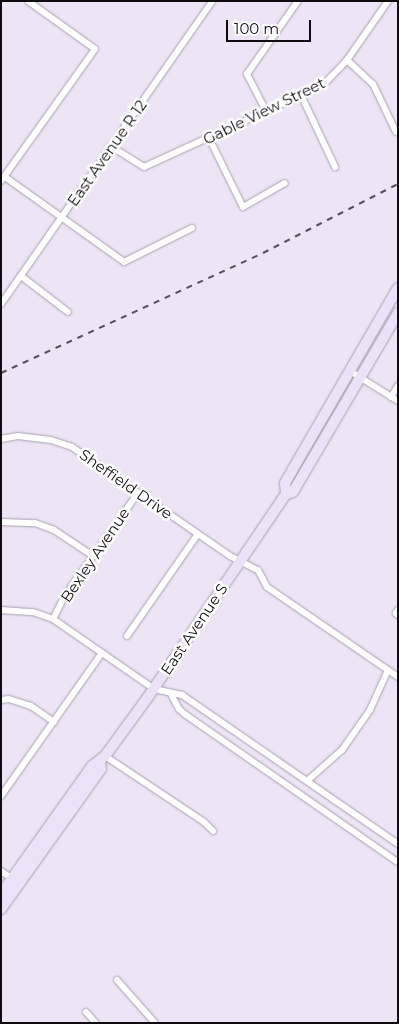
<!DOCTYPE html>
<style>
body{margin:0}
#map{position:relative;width:399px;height:1024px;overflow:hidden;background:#ede5f5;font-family:Montserrat,sans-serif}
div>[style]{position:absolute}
.roads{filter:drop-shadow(0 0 1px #a7a0af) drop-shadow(0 0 1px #a7a0af)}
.street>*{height:6px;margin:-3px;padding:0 3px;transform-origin:3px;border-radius:3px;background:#fff}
.primary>*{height:10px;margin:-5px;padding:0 5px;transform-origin:5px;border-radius:5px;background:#ece2f7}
.rail>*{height:2px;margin-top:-1px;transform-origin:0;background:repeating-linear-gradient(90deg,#555059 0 6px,transparent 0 12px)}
span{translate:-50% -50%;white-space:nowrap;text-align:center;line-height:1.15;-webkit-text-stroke:5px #fff;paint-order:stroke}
.street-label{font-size:15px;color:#100d12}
.frame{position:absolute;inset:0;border:2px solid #100d12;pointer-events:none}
.scale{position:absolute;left:226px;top:20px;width:85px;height:22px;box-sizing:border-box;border:2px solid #100d12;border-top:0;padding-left:6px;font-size:15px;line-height:18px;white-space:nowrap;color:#100d12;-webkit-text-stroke:4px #fff;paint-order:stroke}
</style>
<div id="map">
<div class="roads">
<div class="street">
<i style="left:347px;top:60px;width:35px;rotate:43deg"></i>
<i style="left:373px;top:84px;width:53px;rotate:64.4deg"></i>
<i style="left:301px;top:95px;width:80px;rotate:64.7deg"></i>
<i style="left:266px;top:111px;width:42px;rotate:-117.2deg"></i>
<i style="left:247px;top:74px;width:89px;rotate:-55.1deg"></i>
<i style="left:209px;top:138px;width:77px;rotate:63.8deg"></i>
<i style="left:243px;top:207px;width:48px;rotate:-29.7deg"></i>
<i style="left:112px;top:147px;width:38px;rotate:32deg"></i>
<i style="left:144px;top:167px;width:173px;rotate:-24.6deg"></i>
<i style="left:301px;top:95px;width:28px;rotate:-27deg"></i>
<i style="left:326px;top:82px;width:30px;rotate:-46deg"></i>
<i style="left:347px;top:60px;width:72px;rotate:-55.2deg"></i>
<i style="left:5px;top:177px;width:146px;rotate:35.5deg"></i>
<i style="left:124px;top:262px;width:76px;rotate:-26.6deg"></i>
<i style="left:1px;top:181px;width:162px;rotate:-54.5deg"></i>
<i style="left:95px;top:49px;width:82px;rotate:-144.4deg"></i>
<i style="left:21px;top:276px;width:59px;rotate:37.5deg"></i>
<i style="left:1px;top:304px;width:369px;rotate:-55.1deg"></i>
<i style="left:350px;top:371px;width:57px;rotate:32deg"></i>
<i style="left:391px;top:397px;width:13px;rotate:-58deg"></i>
<i style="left:1px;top:439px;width:17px;rotate:-10deg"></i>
<i style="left:18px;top:436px;width:33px;rotate:7deg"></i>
<i style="left:51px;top:440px;width:22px;rotate:18deg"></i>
<i style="left:72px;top:447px;width:192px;rotate:34.6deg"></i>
<i style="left:230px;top:556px;width:31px;rotate:27deg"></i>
<i style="left:258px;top:570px;width:19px;rotate:62deg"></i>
<i style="left:267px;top:587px;width:159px;rotate:34.5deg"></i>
<i style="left:1px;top:522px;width:34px;rotate:2deg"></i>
<i style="left:35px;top:523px;width:20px;rotate:20deg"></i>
<i style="left:54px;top:530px;width:47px;rotate:33.7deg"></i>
<i style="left:1px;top:610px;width:32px;rotate:4deg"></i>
<i style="left:33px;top:612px;width:21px;rotate:19deg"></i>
<i style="left:53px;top:619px;width:123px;rotate:34.7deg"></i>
<i style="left:154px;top:689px;width:29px;rotate:12deg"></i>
<i style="left:182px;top:695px;width:262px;rotate:34.6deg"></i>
<i style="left:398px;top:610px;width:4px;rotate:124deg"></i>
<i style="left:396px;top:613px;width:3px;rotate:45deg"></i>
<i style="left:53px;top:619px;width:28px;rotate:-63deg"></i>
<i style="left:66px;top:594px;width:124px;rotate:-54.5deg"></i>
<i style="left:127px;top:636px;width:124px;rotate:-55.2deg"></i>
<i style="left:171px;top:694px;width:17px;rotate:62deg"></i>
<i style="left:179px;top:709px;width:9px;rotate:41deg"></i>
<i style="left:186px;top:715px;width:256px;rotate:34.8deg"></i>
<i style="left:396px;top:861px;width:2px;rotate:-27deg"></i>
<i style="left:1px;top:700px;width:8px;rotate:-7deg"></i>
<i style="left:9px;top:699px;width:23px;rotate:18deg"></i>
<i style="left:31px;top:706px;width:28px;rotate:35deg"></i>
<i style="left:105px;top:756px;width:119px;rotate:33.7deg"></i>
<i style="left:204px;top:822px;width:13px;rotate:45deg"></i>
<i style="left:307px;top:781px;width:47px;rotate:-41.5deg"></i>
<i style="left:342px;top:750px;width:49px;rotate:-55deg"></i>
<i style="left:370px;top:710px;width:44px;rotate:-65.8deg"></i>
<i style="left:1px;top:796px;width:175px;rotate:-54.8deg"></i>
<i style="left:1px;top:871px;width:16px;rotate:35deg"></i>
<i style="left:117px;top:980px;width:57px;rotate:48.5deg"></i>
<i style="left:86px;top:1012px;width:15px;rotate:48deg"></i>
</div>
<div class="primary">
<i style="left:286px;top:494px;width:7px;rotate:-16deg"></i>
<i style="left:293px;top:492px;width:208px;rotate:-59.6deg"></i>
<i style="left:1px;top:894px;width:157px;rotate:-54.6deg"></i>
<i style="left:92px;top:766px;width:16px;rotate:-38deg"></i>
<i style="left:105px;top:756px;width:73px;rotate:-53.9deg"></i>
<i style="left:148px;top:697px;width:245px;rotate:-55.8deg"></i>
<i style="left:286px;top:494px;width:11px;rotate:-95deg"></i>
<i style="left:285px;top:483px;width:16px;rotate:-60deg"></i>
<i style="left:293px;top:469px;width:209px;rotate:-59.9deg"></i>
<i style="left:1px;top:909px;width:172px;rotate:-54.5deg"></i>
<i style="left:101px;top:769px;width:7px;rotate:-98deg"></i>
</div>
</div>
<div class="rail">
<i style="left:1px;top:373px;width:288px;rotate:-24.6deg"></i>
<i style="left:263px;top:253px;width:152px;rotate:-27.1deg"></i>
</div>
<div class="street-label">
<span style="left:264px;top:111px;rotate:-26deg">Gable View Street</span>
<span style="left:107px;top:153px;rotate:-55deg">East Avenue R 12</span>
<span style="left:126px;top:484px;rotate:35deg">Sheffield Drive</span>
<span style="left:95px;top:555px;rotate:-56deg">Bexley Avenue</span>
<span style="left:194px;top:629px;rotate:-56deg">East Avenue S</span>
</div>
<div class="frame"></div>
<div class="scale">100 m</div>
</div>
